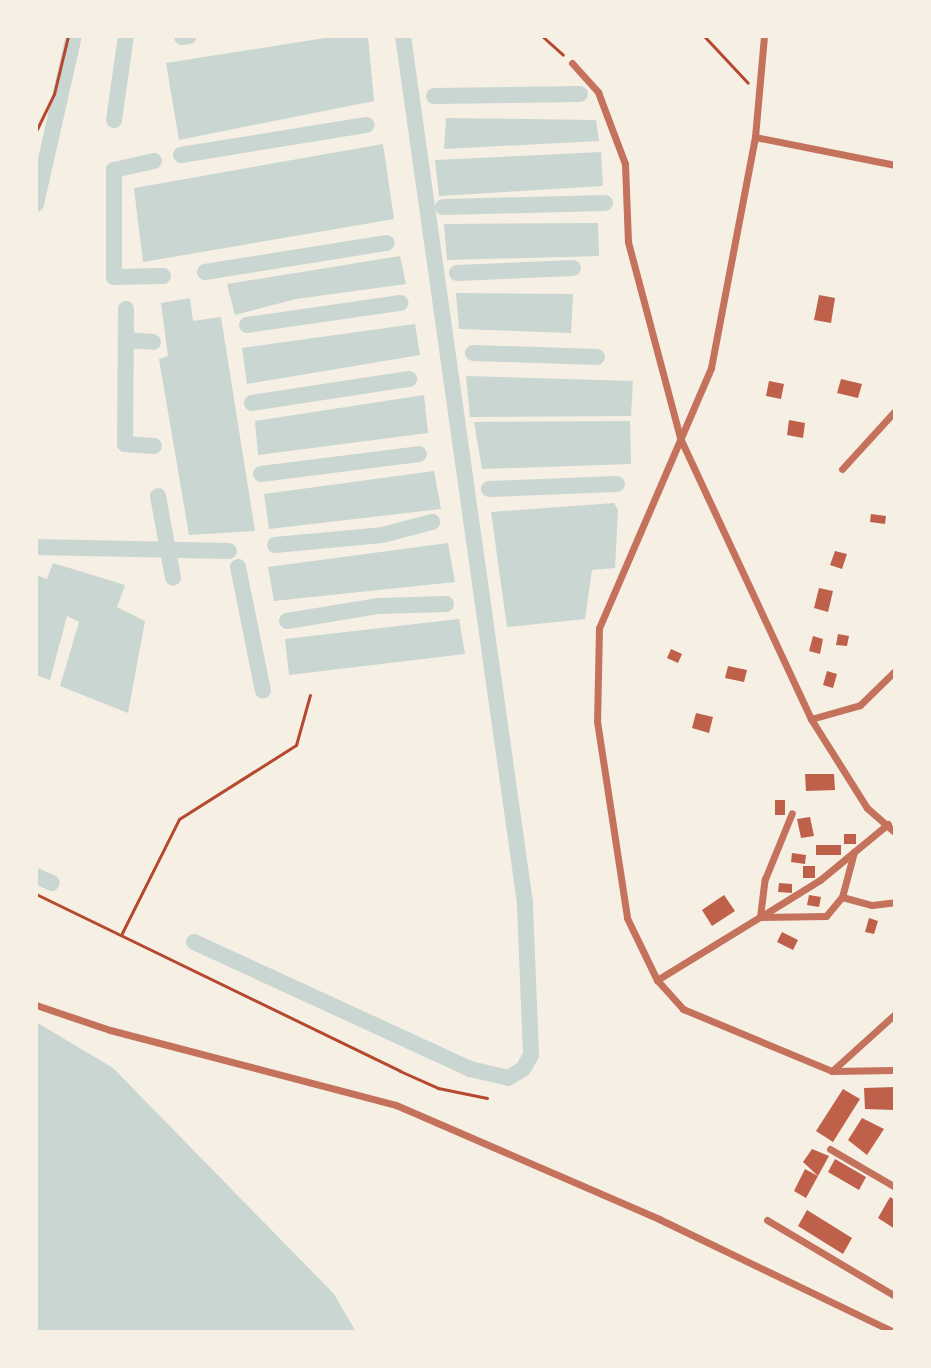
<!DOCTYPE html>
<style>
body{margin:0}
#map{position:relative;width:931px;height:1368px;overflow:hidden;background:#f6efe4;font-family:Ubuntu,sans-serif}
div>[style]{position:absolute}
.water>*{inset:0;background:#c9d6d2}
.canal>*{height:16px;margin:-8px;padding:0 8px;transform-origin:8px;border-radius:8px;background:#c9d6d2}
.building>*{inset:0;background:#bf614a}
.path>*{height:3px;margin:-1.5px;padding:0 1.5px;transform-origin:1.5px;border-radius:1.5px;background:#b5482f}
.minor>*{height:7px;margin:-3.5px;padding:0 3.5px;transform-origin:3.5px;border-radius:3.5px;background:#c5725c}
span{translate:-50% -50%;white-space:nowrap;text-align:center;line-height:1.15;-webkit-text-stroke:8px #f6efe4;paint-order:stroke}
.frame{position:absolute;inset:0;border:38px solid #f6efe4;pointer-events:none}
</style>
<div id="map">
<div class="water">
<i style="clip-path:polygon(338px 36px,368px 36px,374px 101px,179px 140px,166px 63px)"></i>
<i style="clip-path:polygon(446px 118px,596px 120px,599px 141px,444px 149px)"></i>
<i style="clip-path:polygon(383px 144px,394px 219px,143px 262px,134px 188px)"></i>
<i style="clip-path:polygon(601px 152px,603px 186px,439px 196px,435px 160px)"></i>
<i style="clip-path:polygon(598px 223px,599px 256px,447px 260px,444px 224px)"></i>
<i style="clip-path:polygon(400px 256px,406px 284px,296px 299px,235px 315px,227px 284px)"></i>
<i style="clip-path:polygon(456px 293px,573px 294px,571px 333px,459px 329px)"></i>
<i style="clip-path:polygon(190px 298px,193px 321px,221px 317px,255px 531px,189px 535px,159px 359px,168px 356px,161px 303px)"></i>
<i style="clip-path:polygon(415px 324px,420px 355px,247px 384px,242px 348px)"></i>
<i style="clip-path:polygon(466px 376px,633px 381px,631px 416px,470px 417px)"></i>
<i style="clip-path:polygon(424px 395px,428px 433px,258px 455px,255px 421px)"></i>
<i style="clip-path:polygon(630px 421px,631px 464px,482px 469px,474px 422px)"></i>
<i style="clip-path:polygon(434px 471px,441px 509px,269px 529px,264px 494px)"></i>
<i style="clip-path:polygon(614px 503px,618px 510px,615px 568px,592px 570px,585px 619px,507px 627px,491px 512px)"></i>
<i style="clip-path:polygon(448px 543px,455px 582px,274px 601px,268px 567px)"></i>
<i style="clip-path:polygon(53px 563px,125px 585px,117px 607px,145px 621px,128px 713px,60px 686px,79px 622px,67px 616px,50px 680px,36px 675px,36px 575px,47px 579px)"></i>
<i style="clip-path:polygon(459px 619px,465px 654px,289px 675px,285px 639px)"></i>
<i style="clip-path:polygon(36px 1022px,113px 1068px,334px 1294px,356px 1332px,36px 1332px)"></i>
</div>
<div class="canal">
<i style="left:182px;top:37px;width:7px;rotate:-8deg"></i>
<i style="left:434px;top:96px;width:146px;rotate:-0.8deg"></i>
<i style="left:114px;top:120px;width:85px;rotate:-81.9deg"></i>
<i style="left:181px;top:155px;width:188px;rotate:-9.2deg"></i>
<i style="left:154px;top:161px;width:41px;rotate:167.3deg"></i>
<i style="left:114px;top:170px;width:107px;rotate:90deg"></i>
<i style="left:114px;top:277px;width:49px;rotate:-1.2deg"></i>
<i style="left:36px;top:204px;width:172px;rotate:-77.3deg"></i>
<i style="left:443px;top:207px;width:162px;rotate:-1.4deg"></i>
<i style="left:205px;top:272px;width:184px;rotate:-9.1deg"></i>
<i style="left:457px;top:273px;width:116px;rotate:-2.5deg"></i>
<i style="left:126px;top:309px;width:135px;rotate:90.4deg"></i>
<i style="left:125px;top:444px;width:29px;rotate:4deg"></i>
<i style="left:247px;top:325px;width:155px;rotate:-8.2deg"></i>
<i style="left:126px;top:340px;width:27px;rotate:4deg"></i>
<i style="left:473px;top:353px;width:124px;rotate:1.8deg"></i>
<i style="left:252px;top:403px;width:159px;rotate:-8.7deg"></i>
<i style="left:261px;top:474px;width:159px;rotate:-7.2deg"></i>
<i style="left:489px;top:489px;width:128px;rotate:-2.2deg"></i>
<i style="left:158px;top:496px;width:83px;rotate:79.6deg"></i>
<i style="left:275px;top:545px;width:107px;rotate:-5.3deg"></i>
<i style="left:382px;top:535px;width:52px;rotate:-14.6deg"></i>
<i style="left:36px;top:547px;width:193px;rotate:1.2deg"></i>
<i style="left:238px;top:567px;width:126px;rotate:78.6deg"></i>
<i style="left:287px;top:621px;width:93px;rotate:-9.3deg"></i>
<i style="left:379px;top:606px;width:67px;rotate:-1.7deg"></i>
<i style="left:36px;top:876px;width:17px;rotate:24deg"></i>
<i style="left:194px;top:942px;width:304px;rotate:24.7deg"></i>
<i style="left:470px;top:1069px;width:39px;rotate:13deg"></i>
<i style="left:508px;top:1078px;width:17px;rotate:-31deg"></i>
<i style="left:523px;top:1069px;width:16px;rotate:-60deg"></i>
<i style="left:531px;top:1055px;width:152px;rotate:-92.3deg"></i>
<i style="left:525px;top:903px;width:876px;rotate:-98.01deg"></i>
</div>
<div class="building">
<i style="clip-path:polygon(819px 295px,835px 298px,831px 323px,814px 320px)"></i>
<i style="clip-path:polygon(841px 379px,862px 384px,858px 398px,837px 393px)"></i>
<i style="clip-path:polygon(769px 381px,784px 384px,781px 399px,766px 396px)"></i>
<i style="clip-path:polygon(789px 420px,805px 423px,803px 438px,787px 435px)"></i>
<i style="clip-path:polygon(871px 514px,886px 516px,885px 524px,870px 522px)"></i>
<i style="clip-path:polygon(835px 551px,847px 554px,842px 569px,830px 565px)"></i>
<i style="clip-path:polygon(819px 588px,833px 591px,828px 612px,814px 608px)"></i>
<i style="clip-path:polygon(838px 634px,849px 636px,847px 646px,836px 645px)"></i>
<i style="clip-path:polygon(813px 636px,823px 639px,820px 654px,809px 651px)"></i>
<i style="clip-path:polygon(671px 649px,682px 654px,678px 663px,667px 658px)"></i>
<i style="clip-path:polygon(728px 666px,747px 670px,744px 682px,725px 678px)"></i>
<i style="clip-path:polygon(827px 671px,837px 674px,833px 688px,823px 685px)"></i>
<i style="clip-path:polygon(696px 713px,713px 717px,709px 733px,692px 728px)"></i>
<i style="clip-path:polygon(805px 774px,834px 774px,835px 790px,806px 791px)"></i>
<i style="clip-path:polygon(775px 800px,785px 800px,785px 815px,775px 815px)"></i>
<i style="clip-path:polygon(810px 817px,814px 836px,801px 838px,797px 819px)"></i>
<i style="clip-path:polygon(844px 834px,856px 834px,856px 844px,844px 844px)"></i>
<i style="clip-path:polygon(816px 845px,841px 845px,841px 855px,816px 855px)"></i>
<i style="clip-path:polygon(792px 853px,806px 855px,805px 864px,791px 862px)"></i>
<i style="clip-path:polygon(803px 866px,815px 866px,815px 878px,803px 878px)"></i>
<i style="clip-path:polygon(779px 883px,792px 884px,792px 893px,778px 892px)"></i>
<i style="clip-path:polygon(724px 895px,735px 911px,712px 926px,702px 910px)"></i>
<i style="clip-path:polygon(809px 895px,821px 897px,819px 907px,807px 905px)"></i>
<i style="clip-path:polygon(869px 918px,878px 921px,874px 934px,865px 932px)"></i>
<i style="clip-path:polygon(782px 932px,798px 940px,793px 950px,777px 942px)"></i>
<i style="clip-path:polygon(895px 1087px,895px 1110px,865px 1109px,864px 1088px)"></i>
<i style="clip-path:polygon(843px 1089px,860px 1099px,833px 1142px,816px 1131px)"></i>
<i style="clip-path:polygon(862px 1118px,884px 1129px,867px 1155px,848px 1140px)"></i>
<i style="clip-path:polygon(812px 1149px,829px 1156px,818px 1176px,803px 1162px)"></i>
<i style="clip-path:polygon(835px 1159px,866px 1177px,859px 1190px,828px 1172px)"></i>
<i style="clip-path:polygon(805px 1169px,818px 1176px,806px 1198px,794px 1191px)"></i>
<i style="clip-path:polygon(890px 1197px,895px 1200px,895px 1229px,878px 1218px)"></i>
<i style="clip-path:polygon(807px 1210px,852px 1238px,843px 1254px,798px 1226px)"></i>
</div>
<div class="path">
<i style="left:542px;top:36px;width:28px;rotate:42deg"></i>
<i style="left:704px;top:36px;width:64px;rotate:46.9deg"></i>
<i style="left:36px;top:131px;width:41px;rotate:-64.1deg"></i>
<i style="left:54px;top:94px;width:60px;rotate:-76.4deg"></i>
<i style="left:36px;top:894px;width:405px;rotate:25.9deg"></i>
<i style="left:400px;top:1071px;width:42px;rotate:24.1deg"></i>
<i style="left:438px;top:1088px;width:50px;rotate:11.5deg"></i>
<i style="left:122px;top:933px;width:127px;rotate:-63.4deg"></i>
<i style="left:179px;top:819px;width:138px;rotate:-32.3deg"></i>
<i style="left:296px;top:745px;width:52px;rotate:-74.4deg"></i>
</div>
<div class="minor">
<i style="left:764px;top:36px;width:101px;rotate:95.1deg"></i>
<i style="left:755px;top:137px;width:235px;rotate:100.8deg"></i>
<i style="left:711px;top:368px;width:283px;rotate:113.3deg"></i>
<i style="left:599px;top:628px;width:93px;rotate:91.2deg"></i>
<i style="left:597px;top:721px;width:199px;rotate:81.3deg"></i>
<i style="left:627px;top:918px;width:69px;rotate:64.2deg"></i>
<i style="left:657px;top:980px;width:39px;rotate:48deg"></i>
<i style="left:683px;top:1009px;width:161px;rotate:22.6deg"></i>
<i style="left:832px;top:1071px;width:63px;rotate:-0.9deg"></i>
<i style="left:572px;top:63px;width:39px;rotate:48deg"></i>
<i style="left:598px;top:92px;width:77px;rotate:69.4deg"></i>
<i style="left:625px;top:164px;width:78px;rotate:87.8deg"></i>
<i style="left:628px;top:242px;width:203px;rotate:75.1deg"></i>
<i style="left:680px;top:438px;width:310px;rotate:65deg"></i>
<i style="left:811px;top:719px;width:105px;rotate:57.8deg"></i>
<i style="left:867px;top:808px;width:37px;rotate:41deg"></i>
<i style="left:755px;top:137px;width:143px;rotate:11.3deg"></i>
<i style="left:842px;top:469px;width:79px;rotate:-47.6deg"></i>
<i style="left:811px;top:719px;width:51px;rotate:-15.9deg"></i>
<i style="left:860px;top:705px;width:49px;rotate:-44.2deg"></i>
<i style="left:842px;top:897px;width:31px;rotate:15deg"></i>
<i style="left:872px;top:905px;width:23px;rotate:-7deg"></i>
<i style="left:765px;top:914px;width:65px;rotate:-31.7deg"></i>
<i style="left:820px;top:880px;width:88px;rotate:-39.5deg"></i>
<i style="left:760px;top:917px;width:38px;rotate:-83deg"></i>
<i style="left:765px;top:879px;width:71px;rotate:-67.8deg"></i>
<i style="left:657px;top:980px;width:121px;rotate:-31.5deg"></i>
<i style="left:760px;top:917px;width:66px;rotate:-0.9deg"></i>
<i style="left:826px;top:916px;width:25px;rotate:-50deg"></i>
<i style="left:842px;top:897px;width:47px;rotate:-75.1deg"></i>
<i style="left:36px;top:1005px;width:78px;rotate:18.7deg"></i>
<i style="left:110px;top:1030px;width:296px;rotate:14.7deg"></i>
<i style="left:396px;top:1105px;width:287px;rotate:23.4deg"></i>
<i style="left:659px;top:1219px;width:261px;rotate:25.7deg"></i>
<i style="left:832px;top:1071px;width:85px;rotate:-42.1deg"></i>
<i style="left:830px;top:1149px;width:75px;rotate:30.3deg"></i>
<i style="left:767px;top:1220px;width:149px;rotate:30.7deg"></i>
</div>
<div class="frame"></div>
</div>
